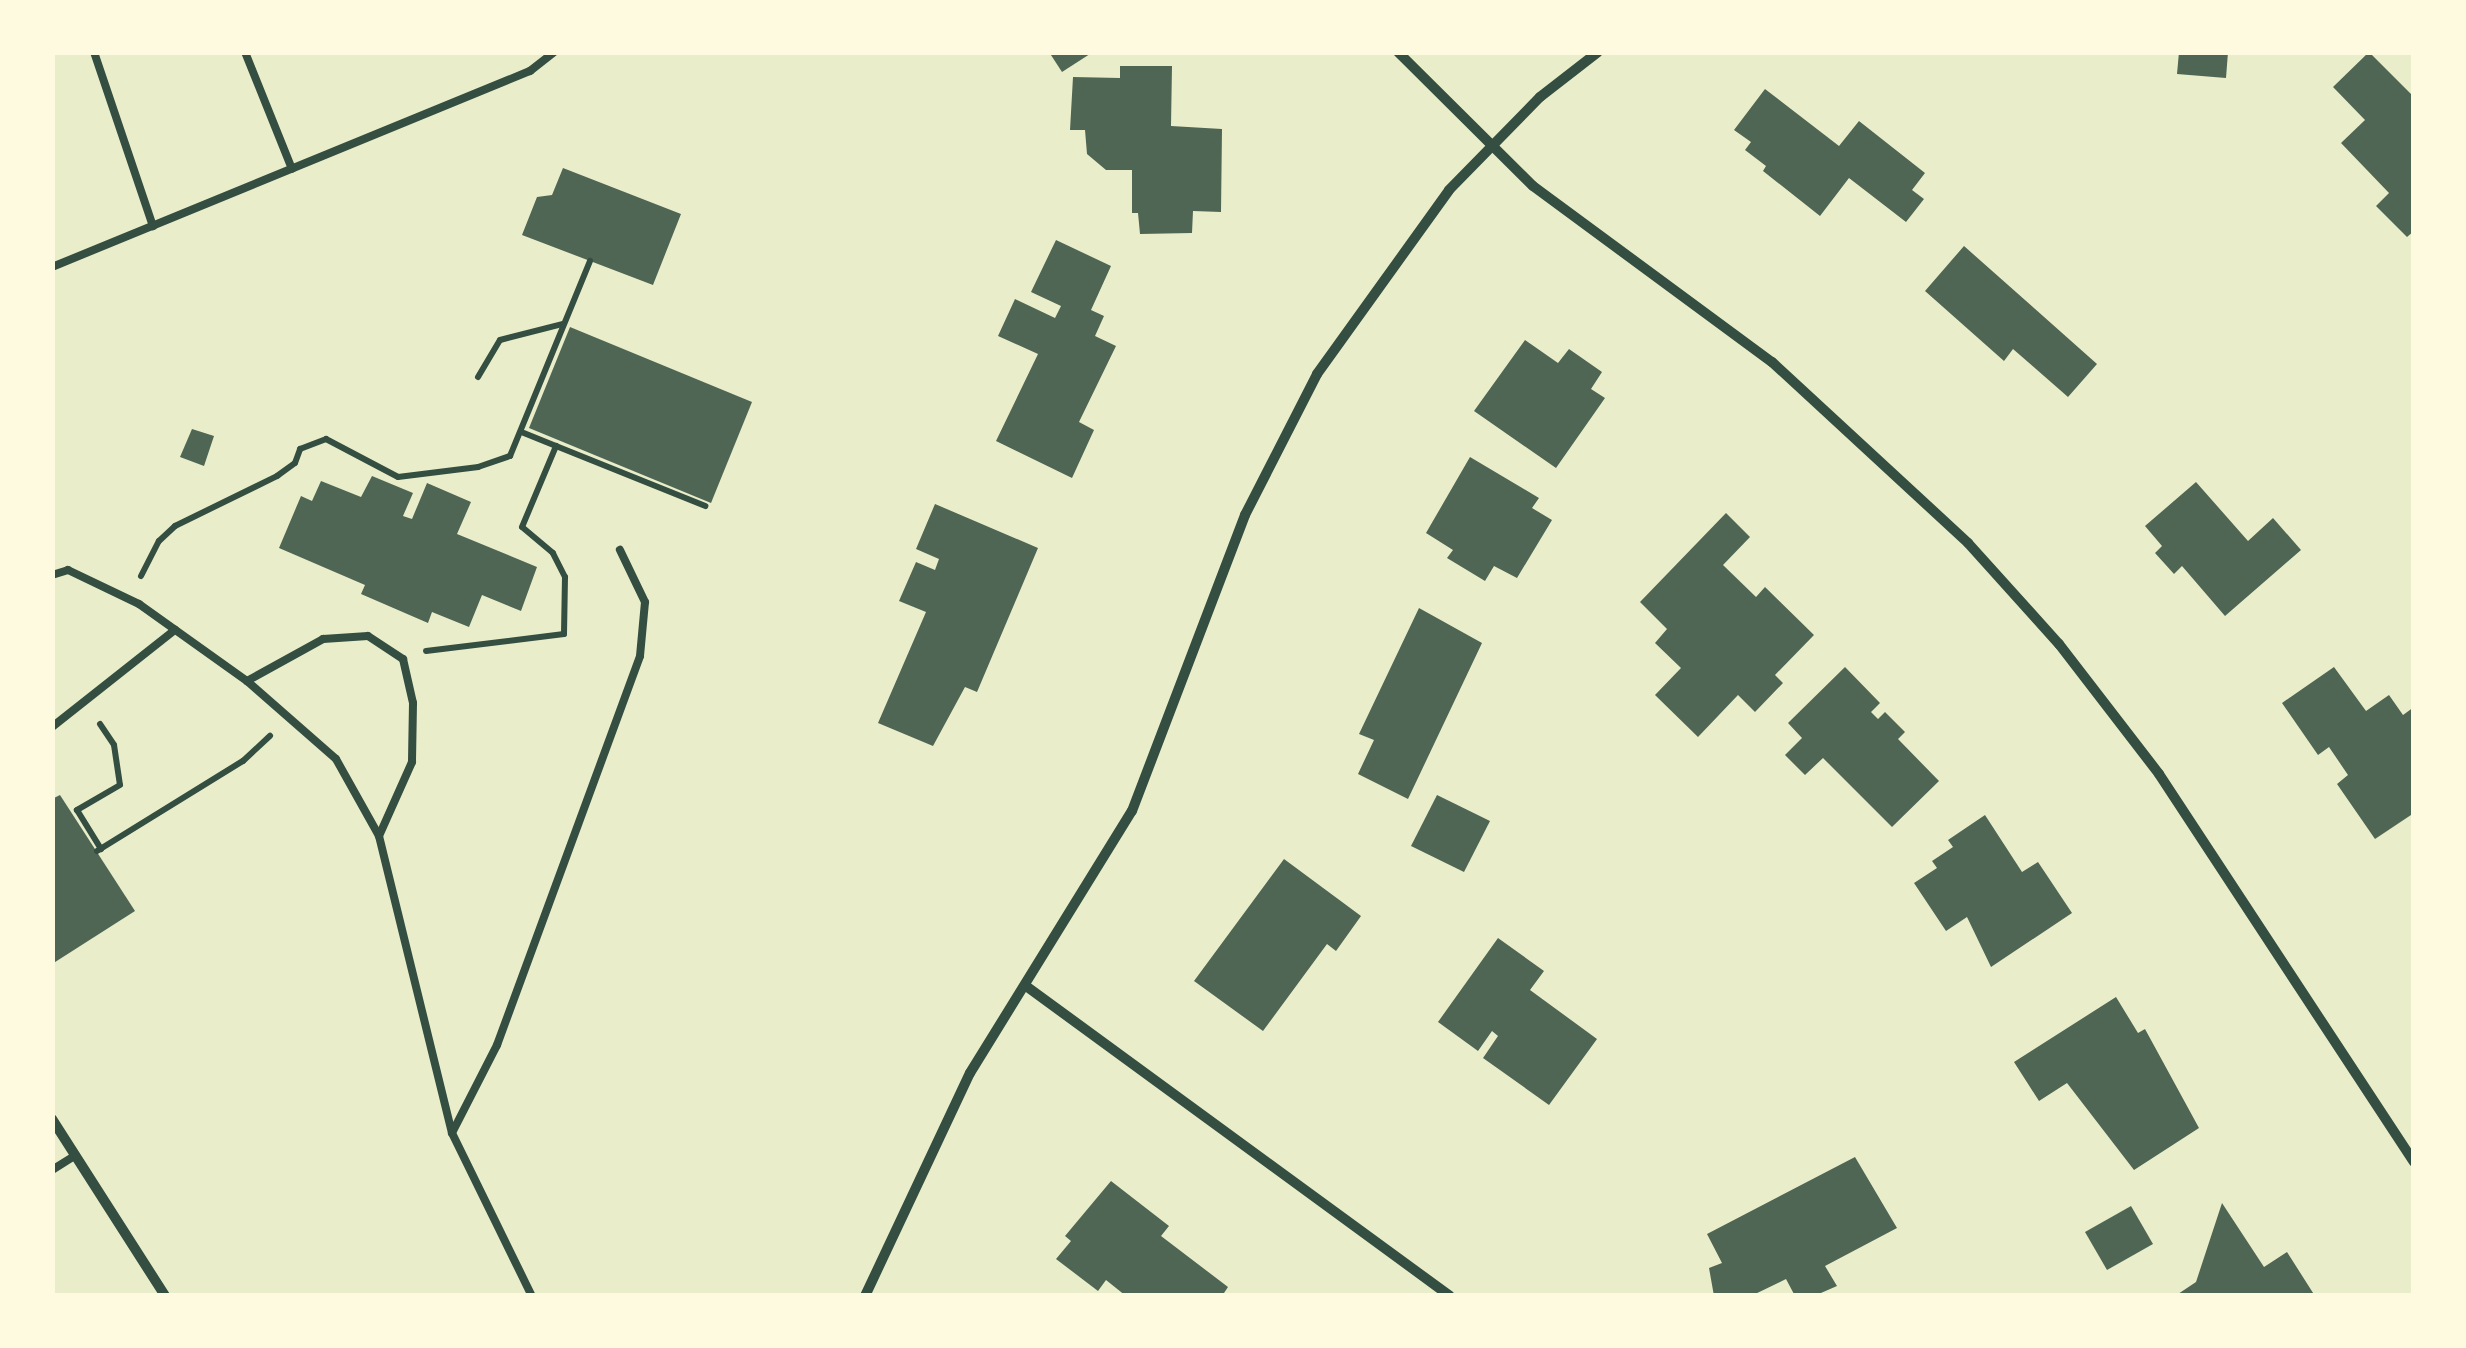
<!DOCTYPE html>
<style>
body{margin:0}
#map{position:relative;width:2466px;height:1348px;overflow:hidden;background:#e9edc9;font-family:"Noto Sans",sans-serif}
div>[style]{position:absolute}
.building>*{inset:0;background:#4f6655}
.path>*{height:6px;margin:-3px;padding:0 3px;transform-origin:3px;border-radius:3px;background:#344e41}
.service>*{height:8px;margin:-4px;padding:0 4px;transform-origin:4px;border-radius:4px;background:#344e41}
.minor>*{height:10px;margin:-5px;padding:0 5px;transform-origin:5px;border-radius:5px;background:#344e41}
span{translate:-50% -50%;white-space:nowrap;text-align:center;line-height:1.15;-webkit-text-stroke:8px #fefae0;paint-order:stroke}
.frame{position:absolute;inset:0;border:55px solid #fefae0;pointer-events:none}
</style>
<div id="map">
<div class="building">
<i style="clip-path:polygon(1049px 52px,1093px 52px,1062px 72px)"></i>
<i style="clip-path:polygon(2179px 52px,2228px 52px,2226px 78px,2177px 74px)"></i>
<i style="clip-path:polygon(2369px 52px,2414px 97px,2414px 231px,2407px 237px,2376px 206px,2389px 193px,2341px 143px,2365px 120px,2333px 87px)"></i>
<i style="clip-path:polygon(1120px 66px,1172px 66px,1171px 126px,1222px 129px,1221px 212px,1193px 211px,1192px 233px,1140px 234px,1138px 213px,1132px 213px,1132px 170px,1106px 170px,1087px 154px,1085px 130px,1070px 130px,1073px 77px,1120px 78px)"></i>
<i style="clip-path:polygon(1765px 89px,1839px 146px,1859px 121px,1925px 173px,1912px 190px,1924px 199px,1906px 222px,1849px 178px,1820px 216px,1763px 171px,1766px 166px,1745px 150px,1751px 142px,1734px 130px)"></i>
<i style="clip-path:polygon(563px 168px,681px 214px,653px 285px,522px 235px,537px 197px,552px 195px)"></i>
<i style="clip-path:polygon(1056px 240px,1111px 266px,1091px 310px,1104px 316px,1095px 336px,1116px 346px,1079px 422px,1094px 430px,1072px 478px,996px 441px,1038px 354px,998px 336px,1015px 299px,1055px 318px,1061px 306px,1031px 292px)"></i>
<i style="clip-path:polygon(1964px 246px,2097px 364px,2068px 397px,2013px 349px,2004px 361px,1925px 291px)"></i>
<i style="clip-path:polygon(570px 327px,752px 402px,711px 503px,529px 428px)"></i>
<i style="clip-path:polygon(1525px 340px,1558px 363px,1569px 349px,1602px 372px,1591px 389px,1605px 398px,1556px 468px,1474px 411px)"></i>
<i style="clip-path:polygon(192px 429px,214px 436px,204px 466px,180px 457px)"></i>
<i style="clip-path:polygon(1470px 457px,1539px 498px,1532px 508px,1552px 520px,1517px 578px,1494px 566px,1485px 581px,1447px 558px,1453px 550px,1426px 533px)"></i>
<i style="clip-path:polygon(372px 476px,413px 493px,403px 516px,412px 519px,427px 483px,471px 502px,457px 534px,537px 567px,521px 611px,482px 595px,469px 627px,432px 612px,428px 623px,361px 594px,365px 585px,279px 548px,301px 496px,312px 501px,321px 481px,361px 497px)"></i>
<i style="clip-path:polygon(2196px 482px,2248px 541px,2273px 518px,2301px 550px,2225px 616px,2182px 566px,2174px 574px,2155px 553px,2162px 546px,2145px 526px)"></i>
<i style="clip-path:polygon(935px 504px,1038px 548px,977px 692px,965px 687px,933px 746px,878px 723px,926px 612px,899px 601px,916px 562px,935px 570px,939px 559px,916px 549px)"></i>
<i style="clip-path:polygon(1726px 513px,1750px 537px,1723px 565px,1756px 597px,1765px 587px,1814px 635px,1775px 675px,1783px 683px,1755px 712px,1738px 695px,1698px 737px,1655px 695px,1681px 668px,1655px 643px,1667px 629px,1640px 602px)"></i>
<i style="clip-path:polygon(1419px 608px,1482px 643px,1408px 799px,1358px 774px,1374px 740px,1359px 734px)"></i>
<i style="clip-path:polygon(1845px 667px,1880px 703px,1871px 712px,1878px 719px,1885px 712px,1905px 732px,1898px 739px,1939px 781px,1892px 827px,1823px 758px,1805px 775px,1785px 755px,1802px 738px,1788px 723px)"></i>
<i style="clip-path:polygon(2334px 667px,2366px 711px,2389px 695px,2403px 715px,2414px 707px,2414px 813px,2375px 839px,2337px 784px,2348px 775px,2329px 747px,2318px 755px,2282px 703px)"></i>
<i style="clip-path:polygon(60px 795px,135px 911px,52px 964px,52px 799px)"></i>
<i style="clip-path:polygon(1437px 795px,1490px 821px,1464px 872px,1411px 846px)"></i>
<i style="clip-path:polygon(1985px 815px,2022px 872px,2038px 862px,2072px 913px,1991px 967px,1967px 917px,1946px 931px,1914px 883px,1937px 868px,1932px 861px,1953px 847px,1948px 840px)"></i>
<i style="clip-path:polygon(1284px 859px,1361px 916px,1336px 951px,1327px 944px,1263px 1031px,1194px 981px)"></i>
<i style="clip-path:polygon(1498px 938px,1544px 971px,1530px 990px,1597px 1039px,1549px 1105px,1483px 1058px,1498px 1036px,1492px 1031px,1478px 1051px,1438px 1022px)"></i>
<i style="clip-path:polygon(2116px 997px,2138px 1033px,2145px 1029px,2199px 1128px,2134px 1170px,2067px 1083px,2039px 1101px,2014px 1062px)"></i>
<i style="clip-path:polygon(1855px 1157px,1897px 1228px,1825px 1266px,1837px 1286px,1814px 1296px,1795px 1296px,1786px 1279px,1751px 1296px,1714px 1296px,1709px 1268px,1722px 1263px,1707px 1234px)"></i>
<i style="clip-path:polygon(1111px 1181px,1169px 1226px,1161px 1236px,1228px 1287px,1222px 1296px,1126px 1296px,1106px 1280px,1098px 1291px,1056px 1259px,1071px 1241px,1065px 1236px)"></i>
<i style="clip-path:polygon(2222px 1203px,2264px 1267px,2287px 1252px,2315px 1296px,2175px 1296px,2196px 1282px)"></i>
<i style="clip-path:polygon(2131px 1206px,2153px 1244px,2107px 1270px,2085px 1232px)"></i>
</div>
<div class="path">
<i style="left:478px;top:377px;width:43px;rotate:-59.3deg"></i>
<i style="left:500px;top:340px;width:65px;rotate:-14.3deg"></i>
<i style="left:556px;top:446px;width:161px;rotate:21.9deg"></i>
<i style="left:141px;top:576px;width:39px;rotate:-63deg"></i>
<i style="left:159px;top:541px;width:22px;rotate:-43deg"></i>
<i style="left:175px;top:526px;width:114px;rotate:-26.1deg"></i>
<i style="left:277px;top:476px;width:22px;rotate:-36deg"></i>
<i style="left:295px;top:463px;width:15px;rotate:-70deg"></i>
<i style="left:300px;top:449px;width:28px;rotate:-21deg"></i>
<i style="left:326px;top:439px;width:81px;rotate:27.8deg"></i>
<i style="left:398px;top:477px;width:81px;rotate:-7.1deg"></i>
<i style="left:478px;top:467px;width:34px;rotate:-19deg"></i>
<i style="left:510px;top:456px;width:211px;rotate:-67.7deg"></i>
<i style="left:426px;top:651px;width:139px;rotate:-7deg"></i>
<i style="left:564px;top:634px;width:57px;rotate:-89deg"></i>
<i style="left:565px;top:577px;width:27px;rotate:-117deg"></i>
<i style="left:553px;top:553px;width:40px;rotate:-140deg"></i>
<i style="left:522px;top:527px;width:88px;rotate:-67.2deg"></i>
<i style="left:556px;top:446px;width:38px;rotate:-158deg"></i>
<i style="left:100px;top:724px;width:25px;rotate:56deg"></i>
<i style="left:114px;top:745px;width:40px;rotate:81.5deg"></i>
<i style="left:120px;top:785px;width:50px;rotate:149.8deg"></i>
<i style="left:77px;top:810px;width:46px;rotate:58.4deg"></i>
<i style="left:97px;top:851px;width:172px;rotate:-31.7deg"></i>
<i style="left:243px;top:761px;width:37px;rotate:-43deg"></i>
</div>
<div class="service">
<i style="left:94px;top:52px;width:184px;rotate:71.3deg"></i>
<i style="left:245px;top:52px;width:126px;rotate:68.1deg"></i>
<i style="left:52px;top:267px;width:517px;rotate:-22.3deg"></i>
<i style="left:530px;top:71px;width:31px;rotate:-38deg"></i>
<i style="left:52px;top:575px;width:17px;rotate:-17deg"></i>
<i style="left:68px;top:570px;width:79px;rotate:25.6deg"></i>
<i style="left:139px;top:604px;width:133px;rotate:35.5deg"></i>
<i style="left:247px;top:681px;width:118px;rotate:41.2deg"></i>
<i style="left:336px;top:759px;width:88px;rotate:60.8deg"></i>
<i style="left:379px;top:836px;width:306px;rotate:76.2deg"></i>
<i style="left:452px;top:1133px;width:182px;rotate:63.9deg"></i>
<i style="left:247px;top:681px;width:87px;rotate:-28.9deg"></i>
<i style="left:323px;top:639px;width:45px;rotate:-3.8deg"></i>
<i style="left:368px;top:636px;width:42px;rotate:33.3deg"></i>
<i style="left:403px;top:659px;width:45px;rotate:77.2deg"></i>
<i style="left:413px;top:703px;width:59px;rotate:91deg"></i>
<i style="left:412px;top:762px;width:81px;rotate:114deg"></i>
<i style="left:52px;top:727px;width:157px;rotate:-38.3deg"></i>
<i style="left:452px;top:1133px;width:99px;rotate:-62.9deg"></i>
<i style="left:497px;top:1045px;width:414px;rotate:-69.8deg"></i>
<i style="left:640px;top:656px;width:54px;rotate:-84.7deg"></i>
<i style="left:645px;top:602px;width:58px;rotate:-115.7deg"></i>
<i style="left:52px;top:1170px;width:28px;rotate:-32deg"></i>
</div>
<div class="minor">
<i style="left:1398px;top:52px;width:190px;rotate:44.8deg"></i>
<i style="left:1533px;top:186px;width:297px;rotate:36.4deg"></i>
<i style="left:1772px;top:362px;width:267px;rotate:42.7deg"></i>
<i style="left:1968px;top:543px;width:136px;rotate:48deg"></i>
<i style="left:2059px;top:644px;width:164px;rotate:52.4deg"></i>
<i style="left:2159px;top:774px;width:464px;rotate:56.7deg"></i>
<i style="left:1026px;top:986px;width:525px;rotate:36.17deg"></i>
<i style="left:52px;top:1119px;width:210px;rotate:57.4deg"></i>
<i style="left:865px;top:1296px;width:246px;rotate:-64.8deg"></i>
<i style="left:970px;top:1073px;width:308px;rotate:-58.3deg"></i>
<i style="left:1132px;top:811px;width:317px;rotate:-69.1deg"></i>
<i style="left:1245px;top:515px;width:158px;rotate:-62.9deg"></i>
<i style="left:1317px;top:374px;width:226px;rotate:-54.3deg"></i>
<i style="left:1449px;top:190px;width:130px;rotate:-45.6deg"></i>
<i style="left:1540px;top:97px;width:73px;rotate:-37.8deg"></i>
</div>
<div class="frame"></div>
</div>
